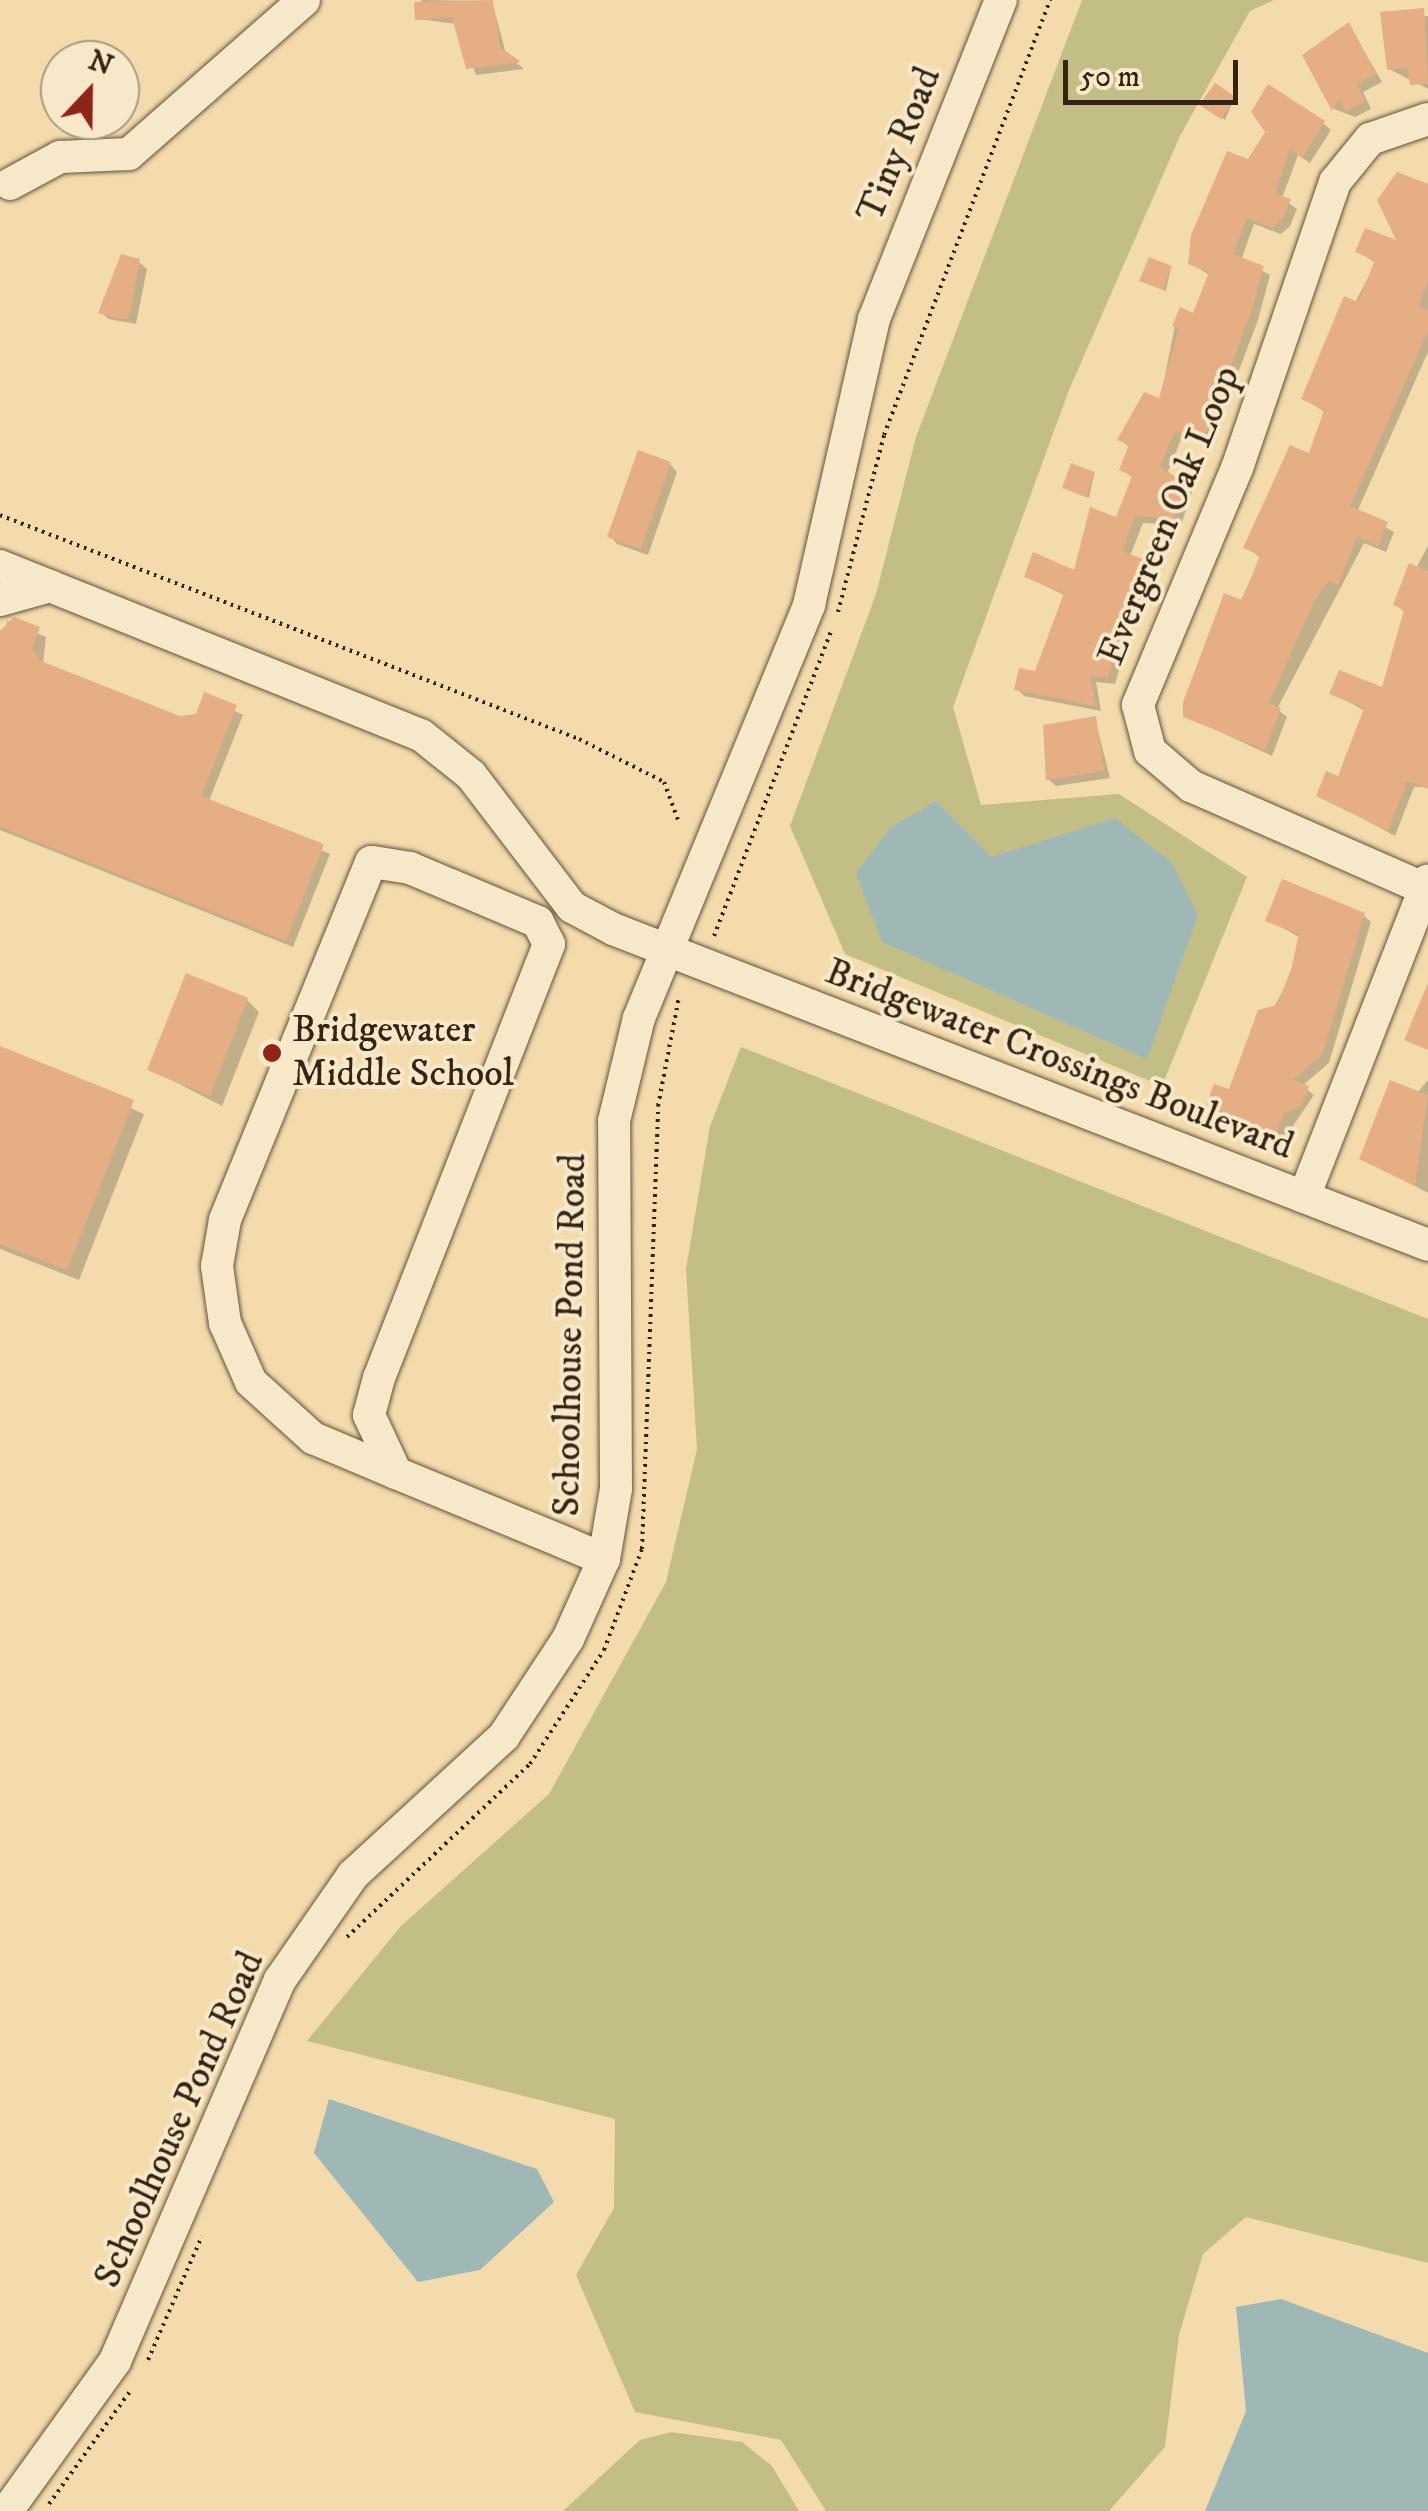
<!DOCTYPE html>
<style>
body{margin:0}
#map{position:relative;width:1428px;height:2511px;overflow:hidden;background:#f3dbad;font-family:"IM FELL DW Pica",serif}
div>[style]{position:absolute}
.green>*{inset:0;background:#c3be85}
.water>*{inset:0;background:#a0b8b5}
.shadow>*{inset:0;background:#0003}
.building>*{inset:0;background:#e6ae84}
.path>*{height:4px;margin-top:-2px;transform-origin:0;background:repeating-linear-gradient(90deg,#342413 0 2.5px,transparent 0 7.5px)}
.roads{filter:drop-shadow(0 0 2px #64523a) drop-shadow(0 0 2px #64523a)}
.minor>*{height:32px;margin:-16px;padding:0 16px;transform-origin:16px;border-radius:16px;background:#f7e8ca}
.dots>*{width:28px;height:28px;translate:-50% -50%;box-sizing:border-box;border:5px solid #f7e8ca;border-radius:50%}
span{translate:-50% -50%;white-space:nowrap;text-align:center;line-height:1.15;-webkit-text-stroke:8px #f7e8ca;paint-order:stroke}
.street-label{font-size:38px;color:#342413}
.poi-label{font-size:38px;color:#342413}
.left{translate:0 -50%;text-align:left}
.north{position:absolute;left:40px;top:40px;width:100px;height:100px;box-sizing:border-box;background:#f7e8ca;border:2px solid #a99a81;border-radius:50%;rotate:22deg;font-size:28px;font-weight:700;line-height:40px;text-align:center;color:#342413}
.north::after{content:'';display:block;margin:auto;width:35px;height:45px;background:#8f2418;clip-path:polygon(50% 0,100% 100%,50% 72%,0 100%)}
.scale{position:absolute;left:1063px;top:60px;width:175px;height:45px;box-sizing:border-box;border:5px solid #342413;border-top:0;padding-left:12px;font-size:30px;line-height:35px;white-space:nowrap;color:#342413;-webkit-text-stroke:8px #f7e8ca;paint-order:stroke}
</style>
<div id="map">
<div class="green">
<i style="clip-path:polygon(1082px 0,1274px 0,1250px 11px,1180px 136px,1069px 390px,953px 707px,981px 805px,1119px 794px,1247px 877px,1162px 1086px,845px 954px,790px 826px,876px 594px,916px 437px)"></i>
<i style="clip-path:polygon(741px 1047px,1428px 1319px,1428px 2263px,1246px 2217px,1203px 2254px,1179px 2335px,1165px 2447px,1109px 2511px,826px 2511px,781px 2440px,635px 2412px,576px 2275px,614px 2208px,615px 2119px,307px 2041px,401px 1926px,549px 1794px,666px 1582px,697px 1449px,686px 1269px,710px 1126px)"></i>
<i style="clip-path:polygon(671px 2432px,742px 2442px,772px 2466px,799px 2511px,563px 2511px,640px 2440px)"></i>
</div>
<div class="water">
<i style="clip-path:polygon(936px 801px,991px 857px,1115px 818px,1172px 863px,1198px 915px,1147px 1059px,882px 942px,856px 873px,891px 827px)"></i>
<i style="clip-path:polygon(329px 2099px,537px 2169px,554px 2202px,480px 2270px,418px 2282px,314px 2153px)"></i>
<i style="clip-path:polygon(1281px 2299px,1428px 2353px,1428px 2511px,1205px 2511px,1246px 2411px,1236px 2307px)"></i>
</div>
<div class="shadow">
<i style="clip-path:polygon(422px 0,492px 1px,506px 54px,524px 69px,476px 75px,457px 24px,418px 19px)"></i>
<i style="clip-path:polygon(1383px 15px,1428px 16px,1428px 89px,1389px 69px)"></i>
<i style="clip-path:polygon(1349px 25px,1382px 82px,1363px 92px,1371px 109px,1355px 117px,1334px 109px,1305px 56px)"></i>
<i style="clip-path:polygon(1234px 99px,1225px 120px,1206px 107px)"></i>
<i style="clip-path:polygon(1323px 123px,1331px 130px,1310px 163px,1298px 155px,1282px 198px,1297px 209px,1290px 226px,1281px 234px,1254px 224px,1241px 260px,1270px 275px,1258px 320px,1210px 447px,1182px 437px,1167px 474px,1192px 492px,1181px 525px,1143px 523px,1130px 556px,1157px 579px,1151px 593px,1143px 590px,1115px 684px,1096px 682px,1101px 711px,1024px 696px,1017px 689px,1037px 674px,1066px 596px,1027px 577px,1076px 573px,1117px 520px,1134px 479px,1122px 469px,1130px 448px,1121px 440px,1160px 401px,1175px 325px,1194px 316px,1211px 276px,1190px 263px,1249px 162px)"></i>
<i style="clip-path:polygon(1428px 187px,1428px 352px,1357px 512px,1394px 532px,1386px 552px,1364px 543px,1277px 709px,1287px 717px,1272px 756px,1186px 716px,1261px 558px,1246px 547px,1310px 456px,1326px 413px,1304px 398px,1376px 263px,1358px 252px,1401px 245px)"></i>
<i style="clip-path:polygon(139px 262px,147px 269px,136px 324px,108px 319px,101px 312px)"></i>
<i style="clip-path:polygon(1171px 268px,1166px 291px,1142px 281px)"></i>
<i style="clip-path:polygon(670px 464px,677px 472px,648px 555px,617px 544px,610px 536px)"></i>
<i style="clip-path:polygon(1094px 475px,1089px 498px,1068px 490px)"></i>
<i style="clip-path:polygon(1428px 546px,1428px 787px,1414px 787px,1395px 836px,1319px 795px,1339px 779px,1365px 711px,1332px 693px,1383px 691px,1406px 613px,1396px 605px)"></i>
<i style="clip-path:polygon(7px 621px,46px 637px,43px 664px,179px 719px,197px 717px,205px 696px,243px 715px,209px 801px,330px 854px,293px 947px,0 830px)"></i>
<i style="clip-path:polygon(1095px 719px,1110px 778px,1056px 786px,1048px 779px)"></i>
<i style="clip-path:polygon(1363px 915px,1371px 922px,1329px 1063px,1302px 1086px,1314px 1095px,1284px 1139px,1216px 1111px,1209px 1104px,1230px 1092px,1293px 971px,1301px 938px,1268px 920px)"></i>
<i style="clip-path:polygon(247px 1000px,259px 1012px,222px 1106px,150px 1069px)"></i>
<i style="clip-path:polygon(0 1049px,144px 1114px,79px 1280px,0 1249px)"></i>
<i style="clip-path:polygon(1428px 1080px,1428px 1193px,1362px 1158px)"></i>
</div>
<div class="building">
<i style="clip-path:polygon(493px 0,500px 47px,521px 62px,466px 69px,452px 17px,415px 20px,414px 2px)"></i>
<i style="clip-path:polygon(1424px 8px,1428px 84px,1410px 85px,1408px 68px,1387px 70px,1380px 12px)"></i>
<i style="clip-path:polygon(1349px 22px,1376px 74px,1357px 84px,1365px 101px,1346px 111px,1339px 99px,1332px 111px,1302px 55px)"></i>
<i style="clip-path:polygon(1215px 83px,1236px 97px,1221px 119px,1199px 105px)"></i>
<i style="clip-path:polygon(1268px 84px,1325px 121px,1302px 158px,1290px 150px,1275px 193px,1291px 199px,1283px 218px,1272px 228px,1247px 218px,1233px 254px,1264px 266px,1251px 312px,1203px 441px,1175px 431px,1160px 467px,1186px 483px,1174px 519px,1135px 516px,1122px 551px,1150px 562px,1150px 571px,1144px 588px,1135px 584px,1108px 678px,1090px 676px,1096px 706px,1014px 690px,1019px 668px,1035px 671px,1064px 593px,1024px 577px,1033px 552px,1074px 570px,1090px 507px,1116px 517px,1132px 476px,1119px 470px,1129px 445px,1117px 440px,1144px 392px,1159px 398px,1179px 328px,1172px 326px,1180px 307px,1193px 313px,1209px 272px,1188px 264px,1191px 235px,1227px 151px,1248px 159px,1265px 132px,1251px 112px)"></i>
<i style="clip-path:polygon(1397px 172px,1428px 184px,1428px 282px,1418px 306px,1428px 310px,1428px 331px,1350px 506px,1388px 522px,1378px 546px,1357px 537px,1338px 585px,1329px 581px,1315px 599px,1269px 703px,1281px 708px,1265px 750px,1183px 717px,1183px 702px,1224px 593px,1242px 600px,1260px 555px,1243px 548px,1290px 445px,1309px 453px,1324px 410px,1301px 399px,1344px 296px,1358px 302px,1375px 260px,1355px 252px,1365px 228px,1396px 240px,1377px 200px)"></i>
<i style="clip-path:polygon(121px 254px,140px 259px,129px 318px,119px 319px,98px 313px)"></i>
<i style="clip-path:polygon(1149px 257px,1172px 266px,1163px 290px,1139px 281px)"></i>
<i style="clip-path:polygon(638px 450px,671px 462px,641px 549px,607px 537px)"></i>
<i style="clip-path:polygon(1071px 463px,1095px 472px,1086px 497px,1062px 488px)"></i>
<i style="clip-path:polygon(1409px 563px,1428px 571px,1428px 789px,1407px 781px,1388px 831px,1316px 796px,1326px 771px,1338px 776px,1364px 708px,1329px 694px,1339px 670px,1382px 687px,1404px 610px,1393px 605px)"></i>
<i style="clip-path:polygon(14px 617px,40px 627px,32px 649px,41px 661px,180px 716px,196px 714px,204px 692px,237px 705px,201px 796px,324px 844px,286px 941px,0 827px,0 631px)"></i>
<i style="clip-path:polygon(1096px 716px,1104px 771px,1046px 780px,1043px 725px)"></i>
<i style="clip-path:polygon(1282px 879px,1365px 913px,1322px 1055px,1293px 1080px,1309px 1086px,1302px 1105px,1284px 1114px,1276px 1133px,1206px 1105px,1214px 1084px,1229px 1089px,1258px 1010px,1277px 1005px,1291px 970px,1299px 934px,1265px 921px)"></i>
<i style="clip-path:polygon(186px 973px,248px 998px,210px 1096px,147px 1070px)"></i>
<i style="clip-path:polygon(1428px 983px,1428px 1050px,1404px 1040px)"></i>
<i style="clip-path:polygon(0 1046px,134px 1100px,67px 1270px,0 1244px)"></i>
<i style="clip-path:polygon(1390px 1080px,1428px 1095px,1415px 1186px,1359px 1159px)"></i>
</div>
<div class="path">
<i style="left:0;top:515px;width:621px;rotate:21.15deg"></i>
<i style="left:579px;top:739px;width:95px;rotate:26.8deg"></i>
<i style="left:664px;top:782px;width:40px;rotate:69.8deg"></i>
<i style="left:838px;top:612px;width:183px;rotate:-75.4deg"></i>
<i style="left:884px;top:435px;width:466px;rotate:-69.1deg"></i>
<i style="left:714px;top:936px;width:327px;rotate:-69deg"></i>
<i style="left:347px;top:1937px;width:252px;rotate:-43.4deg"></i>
<i style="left:530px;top:1764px;width:136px;rotate:-57deg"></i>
<i style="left:604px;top:1650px;width:108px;rotate:-69.4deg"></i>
<i style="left:642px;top:1549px;width:443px;rotate:-87.9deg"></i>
<i style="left:658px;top:1106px;width:111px;rotate:-79.1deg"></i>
<i style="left:148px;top:2360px;width:135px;rotate:-66.5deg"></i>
<i style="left:49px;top:2504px;width:140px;rotate:-54.3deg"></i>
</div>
<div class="roads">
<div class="minor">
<i style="left:1428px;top:119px;width:61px;rotate:161deg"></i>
<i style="left:1370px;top:139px;width:55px;rotate:129.1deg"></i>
<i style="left:1335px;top:182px;width:302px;rotate:108.9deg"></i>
<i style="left:1237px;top:468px;width:257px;rotate:112.7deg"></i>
<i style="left:1138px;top:705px;width:48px;rotate:75.4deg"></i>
<i style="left:1150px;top:751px;width:54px;rotate:40.5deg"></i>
<i style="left:1191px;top:786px;width:259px;rotate:23.7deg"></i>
<i style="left:10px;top:184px;width:57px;rotate:-28.4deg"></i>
<i style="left:60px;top:157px;width:69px;rotate:-2.5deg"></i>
<i style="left:129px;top:154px;width:233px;rotate:-41.3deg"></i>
<i style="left:0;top:566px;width:454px;rotate:21.9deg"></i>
<i style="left:421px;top:735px;width:64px;rotate:38.7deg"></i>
<i style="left:471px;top:775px;width:166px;rotate:52.6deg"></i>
<i style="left:572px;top:907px;width:47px;rotate:28.2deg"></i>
<i style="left:613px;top:929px;width:874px;rotate:21.19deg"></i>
<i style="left:0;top:600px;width:52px;rotate:-15.6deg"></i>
<i style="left:1304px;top:1197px;width:340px;rotate:-68.6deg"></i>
<i style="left:396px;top:1473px;width:64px;rotate:-115deg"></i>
<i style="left:369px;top:1415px;width:38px;rotate:-75deg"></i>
<i style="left:379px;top:1378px;width:466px;rotate:-68.6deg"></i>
<i style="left:549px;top:944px;width:25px;rotate:-117deg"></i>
<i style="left:538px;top:922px;width:139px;rotate:-157.1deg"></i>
<i style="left:410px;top:868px;width:39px;rotate:-171deg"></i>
<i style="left:371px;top:862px;width:387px;rotate:112.2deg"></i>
<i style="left:225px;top:1220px;width:47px;rotate:99.9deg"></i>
<i style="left:217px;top:1266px;width:58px;rotate:82deg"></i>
<i style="left:225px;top:1323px;width:64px;rotate:66.2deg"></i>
<i style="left:251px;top:1382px;width:84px;rotate:42.1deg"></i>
<i style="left:313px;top:1438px;width:90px;rotate:22.9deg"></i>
<i style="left:396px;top:1473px;width:186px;rotate:22.4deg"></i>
<i style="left:568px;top:1544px;width:39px;rotate:23deg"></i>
<i style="left:7px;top:2511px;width:185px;rotate:-54.2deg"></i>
<i style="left:115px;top:2361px;width:415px;rotate:-66.6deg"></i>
<i style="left:280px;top:1980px;width:128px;rotate:-55.2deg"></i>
<i style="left:353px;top:1875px;width:205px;rotate:-42.6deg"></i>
<i style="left:504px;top:1736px;width:116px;rotate:-56.6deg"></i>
<i style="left:568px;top:1639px;width:88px;rotate:-65.8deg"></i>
<i style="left:604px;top:1559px;width:71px;rotate:-80.3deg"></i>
<i style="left:616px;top:1489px;width:368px;rotate:-90.3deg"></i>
<i style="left:614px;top:1121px;width:106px;rotate:-76.4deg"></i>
<i style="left:639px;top:1018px;width:447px;rotate:-67.6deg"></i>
<i style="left:809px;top:605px;width:293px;rotate:-77.2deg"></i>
<i style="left:874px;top:319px;width:343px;rotate:-68.3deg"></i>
</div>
</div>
<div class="dots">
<i style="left:272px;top:1053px;background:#8f2418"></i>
</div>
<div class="street-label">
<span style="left:900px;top:145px;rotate:-68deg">Tiny Road</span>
<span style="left:1170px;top:516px;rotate:-68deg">Evergreen Oak Loop</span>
<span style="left:1059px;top:1060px;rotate:21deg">Bridgewater Crossings Boulevard</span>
<span style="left:571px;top:1335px;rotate:-89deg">Schoolhouse Pond Road</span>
<span style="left:180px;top:2120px;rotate:-66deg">Schoolhouse Pond Road</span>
</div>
<div class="poi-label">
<span class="left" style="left:292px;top:1053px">Bridgewater<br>Middle School</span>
</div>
<div class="north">N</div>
<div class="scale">50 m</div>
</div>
